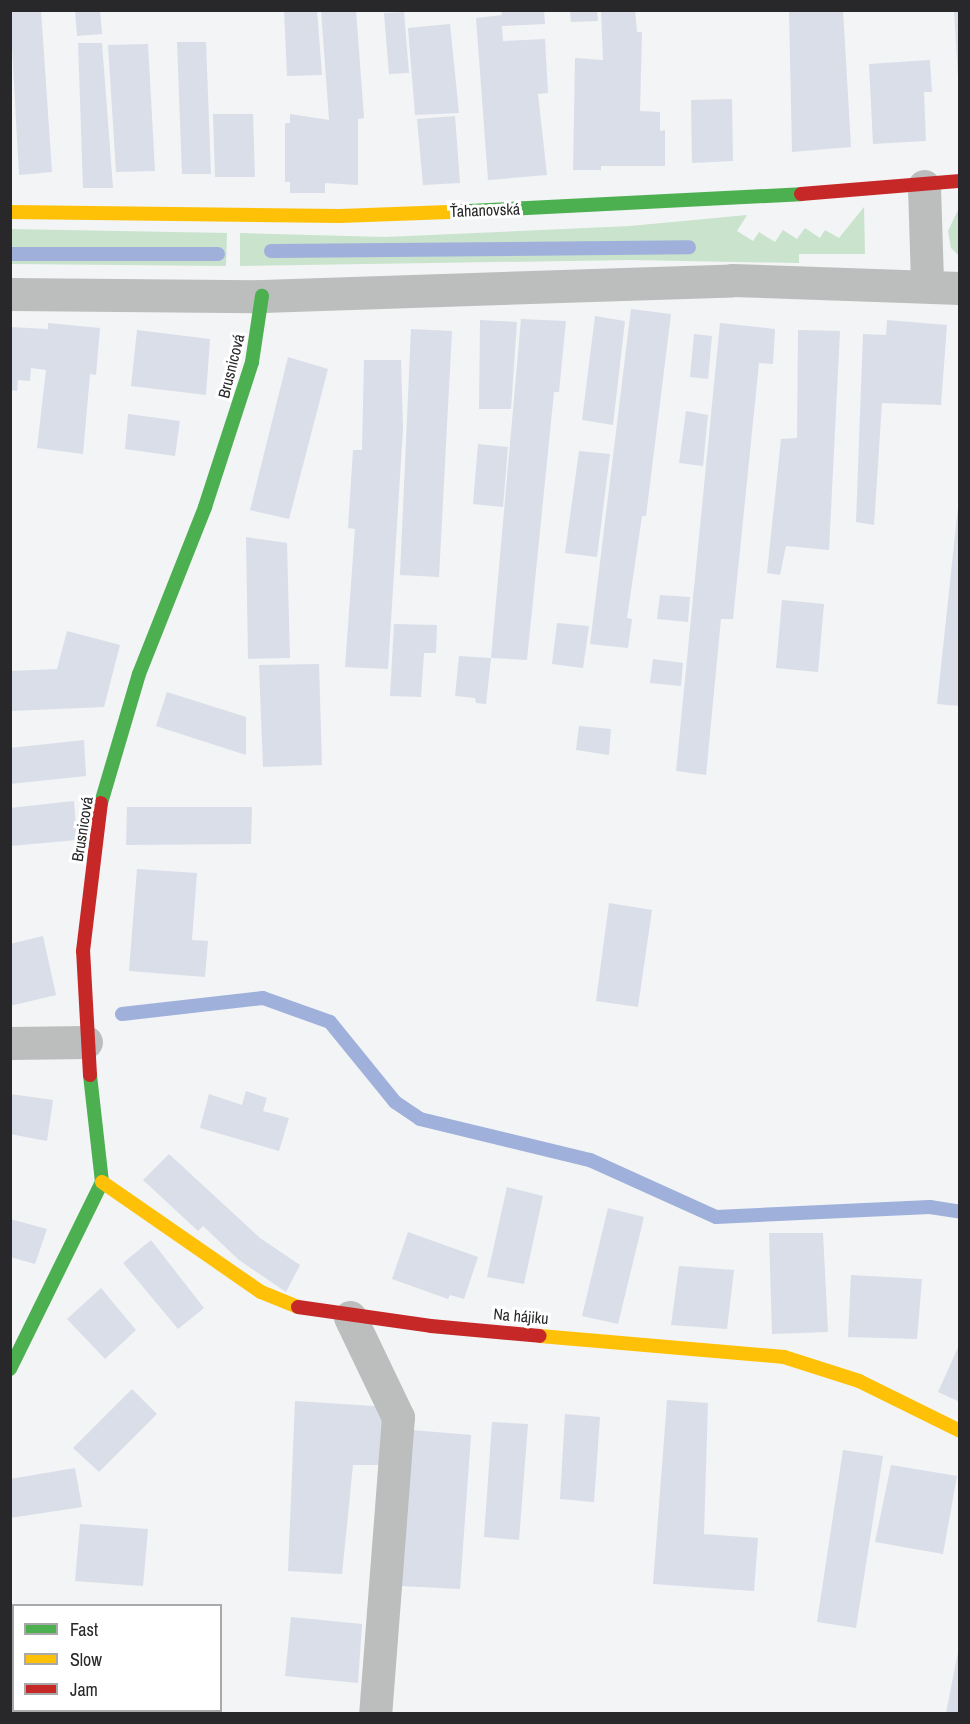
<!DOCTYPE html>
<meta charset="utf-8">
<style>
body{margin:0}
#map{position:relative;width:970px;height:1724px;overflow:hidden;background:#f2f4f6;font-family:"Archivo Narrow",sans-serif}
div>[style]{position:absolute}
.green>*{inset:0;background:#cae3cc}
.stream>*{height:14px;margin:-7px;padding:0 7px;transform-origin:7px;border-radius:7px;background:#9fb0db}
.building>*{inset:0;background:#d9dee9}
.street>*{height:33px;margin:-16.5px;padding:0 16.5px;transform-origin:16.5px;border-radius:16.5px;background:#bcbebd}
.fast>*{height:14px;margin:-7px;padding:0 7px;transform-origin:7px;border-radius:7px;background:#4caf50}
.slow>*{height:14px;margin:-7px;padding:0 7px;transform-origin:7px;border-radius:7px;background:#ffc107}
.jam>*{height:14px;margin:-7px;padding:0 7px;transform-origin:7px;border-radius:7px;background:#c62828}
span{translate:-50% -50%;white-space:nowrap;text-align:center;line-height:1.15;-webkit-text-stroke:6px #fff;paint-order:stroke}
.street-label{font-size:16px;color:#28282a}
.frame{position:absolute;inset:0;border:12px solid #28282a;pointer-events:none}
.legend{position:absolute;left:12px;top:1604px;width:210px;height:108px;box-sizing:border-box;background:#fff;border:2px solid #a9a9aa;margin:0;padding:8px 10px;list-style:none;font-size:18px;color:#28282a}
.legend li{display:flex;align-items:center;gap:12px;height:30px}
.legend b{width:30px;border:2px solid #a9a9aa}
</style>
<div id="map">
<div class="green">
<i style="clip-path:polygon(864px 207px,865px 254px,799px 254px,799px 263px,631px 260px,240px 266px,240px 233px,385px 237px,630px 226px,747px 215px,737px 231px,753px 241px,759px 232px,775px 242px,783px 230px,797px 239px,805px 228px,820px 238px,825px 230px,839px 238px)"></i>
<i style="clip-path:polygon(959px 208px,959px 256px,951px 248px,948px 231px)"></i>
<i style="clip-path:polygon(11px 229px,227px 233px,226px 266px,11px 264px)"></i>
</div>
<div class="stream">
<i style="left:271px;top:251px;width:418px;rotate:-0.5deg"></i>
<i style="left:10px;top:254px;width:208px"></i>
<i style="left:122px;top:1014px;width:142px;rotate:-6.5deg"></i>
<i style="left:263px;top:998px;width:71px;rotate:19.7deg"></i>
<i style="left:330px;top:1022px;width:103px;rotate:50.9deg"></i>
<i style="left:395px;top:1102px;width:30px;rotate:34deg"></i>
<i style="left:420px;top:1119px;width:175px;rotate:13.6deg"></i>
<i style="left:590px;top:1160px;width:138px;rotate:24.3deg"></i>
<i style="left:716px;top:1217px;width:214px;rotate:-2.7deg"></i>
<i style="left:930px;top:1207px;width:30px;rotate:9deg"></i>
</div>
<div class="building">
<i style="clip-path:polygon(10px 10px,41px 10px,52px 172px,19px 175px)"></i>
<i style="clip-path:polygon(75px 10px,100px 10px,102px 34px,77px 36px)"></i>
<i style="clip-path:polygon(284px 10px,317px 10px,322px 75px,287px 76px)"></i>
<i style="clip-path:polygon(321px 10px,356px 10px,364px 118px,358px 119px,358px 185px,325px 183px,325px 193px,290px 193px,290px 182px,285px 182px,285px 123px,290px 123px,290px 114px,329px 120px)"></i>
<i style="clip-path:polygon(501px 10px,544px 10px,545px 24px,502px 26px,503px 41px,545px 39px,548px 93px,538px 94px,547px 175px,488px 180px,476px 18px,502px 15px)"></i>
<i style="clip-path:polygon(570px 10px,597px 10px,598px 21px,571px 22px)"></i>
<i style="clip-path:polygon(601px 10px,635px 10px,637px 32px,642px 32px,640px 111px,660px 112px,660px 131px,665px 130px,665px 166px,601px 166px,601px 170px,573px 170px,575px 58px,603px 60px)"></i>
<i style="clip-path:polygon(789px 10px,843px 10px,851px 147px,792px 152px)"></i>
<i style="clip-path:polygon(954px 10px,960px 10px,960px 78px,958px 78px)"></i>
<i style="clip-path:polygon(404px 12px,409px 73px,389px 74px,384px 13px)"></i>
<i style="clip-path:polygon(450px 24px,459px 113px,415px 115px,408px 28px)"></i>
<i style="clip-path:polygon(177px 42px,206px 42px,211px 174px,182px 174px)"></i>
<i style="clip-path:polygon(78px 43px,102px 43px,113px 188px,83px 188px)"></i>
<i style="clip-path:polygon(148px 44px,155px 171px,116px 172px,108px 45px)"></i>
<i style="clip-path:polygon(930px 60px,932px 92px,924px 92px,926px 141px,873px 144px,869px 64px)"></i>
<i style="clip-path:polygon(732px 99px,733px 161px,692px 163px,691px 100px)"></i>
<i style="clip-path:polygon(213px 114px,253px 114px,255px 177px,215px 177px)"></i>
<i style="clip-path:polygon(455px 116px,460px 183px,423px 185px,417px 119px)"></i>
<i style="clip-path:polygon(631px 309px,671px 314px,646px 516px,642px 516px,627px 618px,632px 619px,628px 648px,590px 644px)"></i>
<i style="clip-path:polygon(595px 316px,625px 321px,613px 425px,582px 420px)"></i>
<i style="clip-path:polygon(521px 319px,566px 321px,559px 392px,554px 392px,527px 660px,491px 658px)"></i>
<i style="clip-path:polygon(480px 320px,517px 322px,511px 409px,479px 409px)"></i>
<i style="clip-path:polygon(887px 320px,947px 325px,941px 405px,882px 403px,874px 525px,856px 522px,863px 334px,886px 335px)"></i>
<i style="clip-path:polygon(48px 323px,100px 328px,96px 375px,90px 374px,83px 454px,37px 448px,46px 370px,31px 368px,30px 381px,18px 380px,17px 391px,10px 390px,10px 327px,48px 329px)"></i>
<i style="clip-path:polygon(720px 323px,775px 329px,773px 364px,759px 363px,733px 619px,721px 619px,706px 775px,676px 771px)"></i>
<i style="clip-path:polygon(411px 329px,452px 331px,439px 577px,400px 575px)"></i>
<i style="clip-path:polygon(137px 330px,210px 339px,206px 395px,131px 386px)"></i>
<i style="clip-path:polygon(798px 330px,840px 331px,829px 550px,786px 546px,780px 575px,767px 573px,781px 439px,797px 438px)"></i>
<i style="clip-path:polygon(694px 334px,712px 336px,708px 379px,690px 377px)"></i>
<i style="clip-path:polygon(288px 357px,328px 369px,289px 519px,250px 510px)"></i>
<i style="clip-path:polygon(364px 360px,401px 360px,403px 429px,388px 669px,345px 667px,355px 529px,348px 528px,353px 450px,362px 450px)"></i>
<i style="clip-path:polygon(686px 411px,708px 415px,703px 466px,679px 463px)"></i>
<i style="clip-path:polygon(128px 414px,180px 421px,175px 456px,125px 449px)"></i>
<i style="clip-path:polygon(478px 444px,508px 447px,503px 507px,473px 504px)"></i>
<i style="clip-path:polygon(579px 451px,610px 454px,597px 557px,565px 553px)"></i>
<i style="clip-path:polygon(958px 507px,960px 507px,960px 706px,937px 704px)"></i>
<i style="clip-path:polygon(246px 537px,287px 543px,290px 658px,248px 659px)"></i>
<i style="clip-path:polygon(660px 595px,690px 597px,688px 622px,657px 619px)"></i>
<i style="clip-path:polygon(782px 600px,824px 604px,818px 672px,776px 668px)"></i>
<i style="clip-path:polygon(557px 623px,589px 626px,583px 668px,552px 664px)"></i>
<i style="clip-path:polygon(394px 624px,437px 625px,436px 653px,424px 653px,421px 697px,390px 696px)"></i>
<i style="clip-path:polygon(67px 631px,120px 645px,104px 707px,10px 711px,10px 671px,57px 669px)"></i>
<i style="clip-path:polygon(459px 656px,491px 658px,486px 704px,476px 703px,475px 698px,455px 696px)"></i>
<i style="clip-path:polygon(653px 659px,683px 663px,681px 686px,650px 683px)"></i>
<i style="clip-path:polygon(319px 664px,322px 765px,263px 767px,259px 665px)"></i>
<i style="clip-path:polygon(167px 692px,246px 717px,246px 755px,156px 726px)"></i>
<i style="clip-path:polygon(579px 726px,611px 729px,609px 755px,576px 750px)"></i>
<i style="clip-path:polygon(84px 740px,86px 776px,10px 784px,10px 748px)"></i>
<i style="clip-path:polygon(74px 801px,77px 840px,10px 846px,10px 808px)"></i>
<i style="clip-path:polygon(127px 807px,252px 807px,251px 844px,126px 845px)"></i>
<i style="clip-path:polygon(137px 869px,197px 873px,192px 940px,208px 941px,205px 977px,129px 971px)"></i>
<i style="clip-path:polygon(609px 903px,652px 910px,638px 1007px,596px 1001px)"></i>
<i style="clip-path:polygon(43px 936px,56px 995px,10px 1006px,10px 944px)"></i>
<i style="clip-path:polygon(246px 1091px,267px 1098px,263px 1111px,289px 1118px,279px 1151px,200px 1128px,209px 1094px,242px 1105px)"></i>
<i style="clip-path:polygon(10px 1094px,53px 1100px,47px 1141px,10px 1134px)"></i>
<i style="clip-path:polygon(169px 1154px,260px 1238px,300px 1265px,286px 1292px,239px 1260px,203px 1226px,198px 1231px,143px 1180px)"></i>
<i style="clip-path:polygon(507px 1187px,543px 1196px,524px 1284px,487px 1277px)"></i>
<i style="clip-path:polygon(608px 1208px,644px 1217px,618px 1324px,582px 1316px)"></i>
<i style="clip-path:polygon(10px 1219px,47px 1229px,35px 1264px,10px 1257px)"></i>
<i style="clip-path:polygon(408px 1232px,478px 1257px,464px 1299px,450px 1295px,448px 1299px,392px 1279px)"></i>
<i style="clip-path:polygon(769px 1233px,823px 1233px,828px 1332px,772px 1334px)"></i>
<i style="clip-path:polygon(151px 1240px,204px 1308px,178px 1329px,123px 1263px)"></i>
<i style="clip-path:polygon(679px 1266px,734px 1270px,727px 1329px,671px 1325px)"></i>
<i style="clip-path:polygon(851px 1275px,922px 1279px,917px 1339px,848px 1337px)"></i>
<i style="clip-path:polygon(101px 1288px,136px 1330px,105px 1359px,67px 1319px)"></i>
<i style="clip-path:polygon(960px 1343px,960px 1402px,938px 1392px)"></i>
<i style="clip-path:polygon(132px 1389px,157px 1414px,99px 1472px,73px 1448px)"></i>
<i style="clip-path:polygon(667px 1400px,708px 1403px,704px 1534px,758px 1538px,754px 1591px,653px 1584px)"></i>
<i style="clip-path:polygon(295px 1401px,389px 1407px,388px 1465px,353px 1465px,342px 1574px,288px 1571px)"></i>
<i style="clip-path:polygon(565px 1414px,600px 1417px,594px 1502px,560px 1499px)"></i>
<i style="clip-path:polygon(492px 1422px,528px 1424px,519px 1540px,484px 1537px)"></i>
<i style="clip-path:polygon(412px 1430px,471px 1435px,460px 1589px,400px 1586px)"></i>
<i style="clip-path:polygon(843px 1450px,883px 1456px,856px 1628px,817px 1622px)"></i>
<i style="clip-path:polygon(891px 1465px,957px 1476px,943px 1554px,875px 1542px)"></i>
<i style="clip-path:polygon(75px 1468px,82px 1507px,10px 1518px,10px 1479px)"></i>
<i style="clip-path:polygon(80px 1524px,148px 1529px,143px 1586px,75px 1581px)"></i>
<i style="clip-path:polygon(291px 1617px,362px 1624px,358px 1683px,285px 1676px)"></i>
<i style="clip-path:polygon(10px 1626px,14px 1626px,14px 1675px,10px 1675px)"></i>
<i style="clip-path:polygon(958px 1652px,960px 1713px,946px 1713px)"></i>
</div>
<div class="street">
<i style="left:924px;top:186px;width:98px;rotate:88.2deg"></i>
<i style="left:10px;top:294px;width:252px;rotate:0.5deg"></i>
<i style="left:262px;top:296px;width:470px;rotate:-1.9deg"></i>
<i style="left:732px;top:280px;width:228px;rotate:2deg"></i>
<i style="left:10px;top:1043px;width:76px;rotate:-0.8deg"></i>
<i style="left:350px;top:1317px;width:111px;rotate:64.4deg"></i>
<i style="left:398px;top:1417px;width:298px;rotate:94.4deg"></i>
</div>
<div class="fast">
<i style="left:449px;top:212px;width:352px;rotate:-2.9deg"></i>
<i style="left:101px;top:803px;width:134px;rotate:-73.6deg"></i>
<i style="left:139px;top:674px;width:180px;rotate:-68.4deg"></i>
<i style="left:205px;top:507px;width:152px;rotate:-72deg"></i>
<i style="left:252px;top:362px;width:67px;rotate:-81.4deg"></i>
<i style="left:10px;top:1369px;width:208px;rotate:-63.8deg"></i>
<i style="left:102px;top:1182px;width:108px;rotate:-96.4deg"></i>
</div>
<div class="slow">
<i style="left:10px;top:212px;width:330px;rotate:0.7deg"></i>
<i style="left:340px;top:216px;width:109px;rotate:-2.1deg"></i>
<i style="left:102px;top:1182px;width:193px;rotate:34.7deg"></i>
<i style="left:261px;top:1292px;width:40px;rotate:22deg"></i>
<i style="left:540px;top:1336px;width:245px;rotate:4.9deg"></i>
<i style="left:784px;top:1357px;width:79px;rotate:17.7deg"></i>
<i style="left:859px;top:1381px;width:113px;rotate:26.3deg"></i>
</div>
<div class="jam">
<i style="left:801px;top:194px;width:160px;rotate:-4.7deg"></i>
<i style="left:90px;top:1075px;width:124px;rotate:-93.2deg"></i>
<i style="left:83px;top:951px;width:149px;rotate:-83.1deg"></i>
<i style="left:298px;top:1307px;width:134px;rotate:8.1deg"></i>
<i style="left:431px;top:1326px;width:109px;rotate:5.2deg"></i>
</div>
<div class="street-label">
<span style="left:485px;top:210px;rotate:-2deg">Ťahanovská</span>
<span style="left:231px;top:366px;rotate:-76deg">Brusnicová</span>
<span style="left:82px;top:829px;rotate:-81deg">Brusnicová</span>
<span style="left:521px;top:1316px;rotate:5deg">Na hájiku</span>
</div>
<div class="frame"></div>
<ul class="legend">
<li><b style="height:8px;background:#4caf50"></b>Fast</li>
<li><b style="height:8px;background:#ffc107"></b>Slow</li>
<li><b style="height:8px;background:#c62828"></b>Jam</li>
</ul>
</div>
